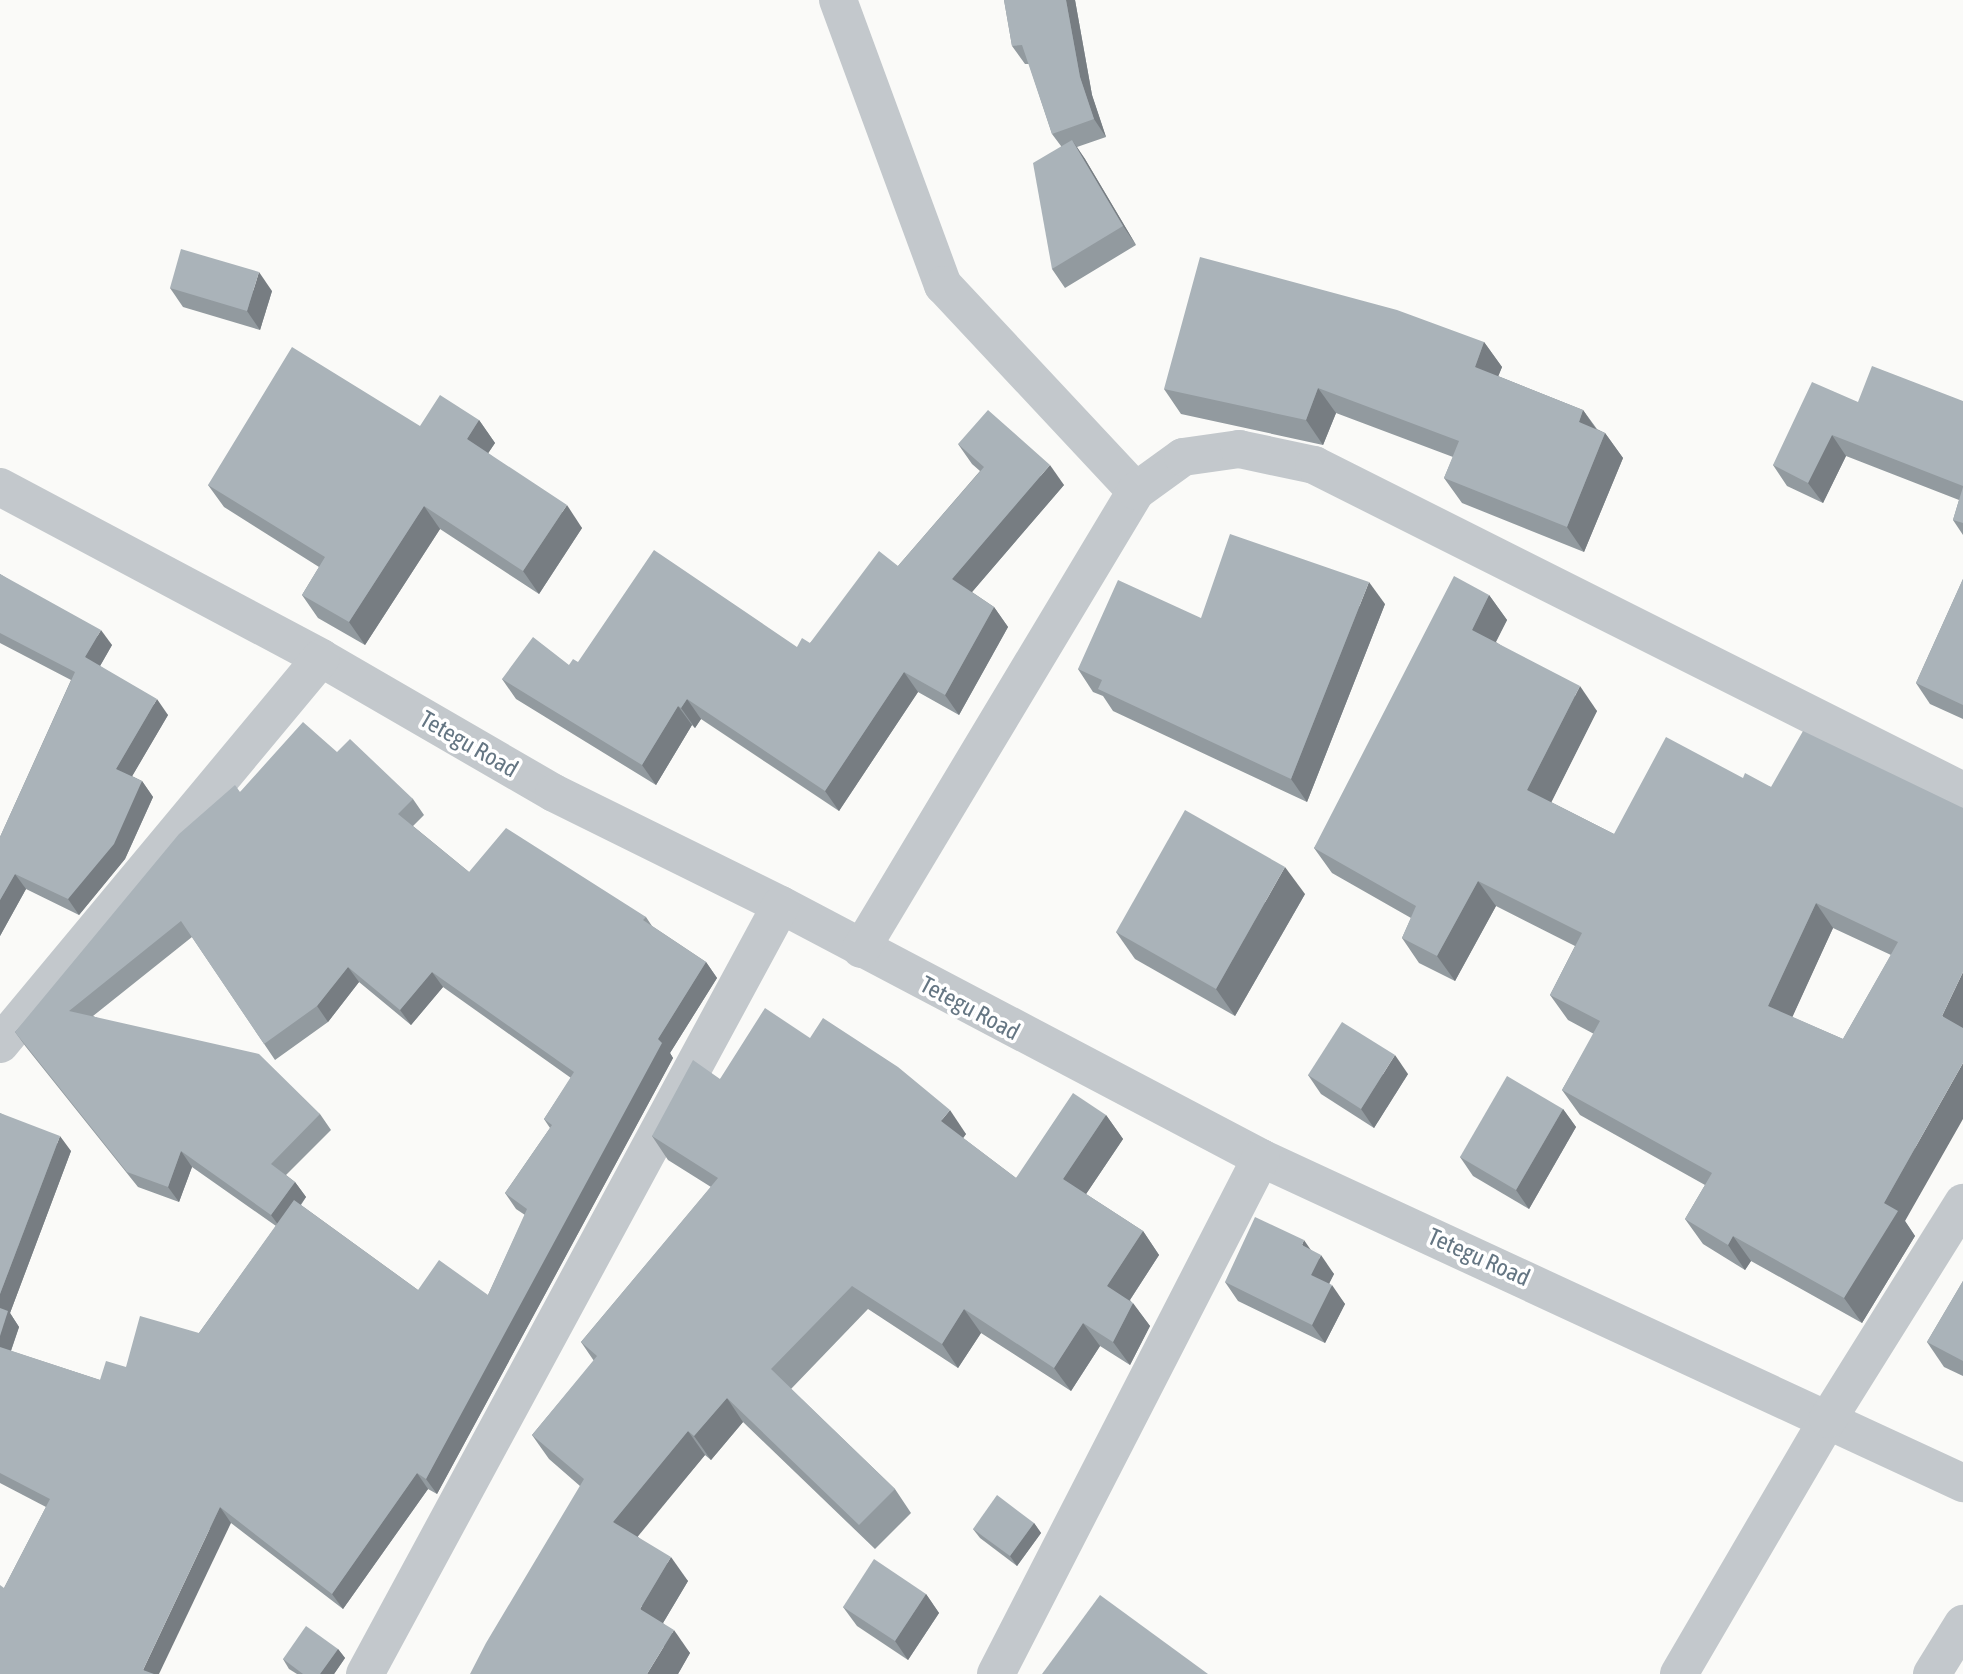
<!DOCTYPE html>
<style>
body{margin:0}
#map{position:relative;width:1963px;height:1674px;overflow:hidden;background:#fafaf8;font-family:"Asap Condensed",sans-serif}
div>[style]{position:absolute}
.minor>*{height:38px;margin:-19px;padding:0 19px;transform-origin:19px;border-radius:19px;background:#c3c8cc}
.wall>*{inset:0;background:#929a9f}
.shaded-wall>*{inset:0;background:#777d82}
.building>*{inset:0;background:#aab3b9}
span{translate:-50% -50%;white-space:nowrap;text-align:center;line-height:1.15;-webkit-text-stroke:7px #fff;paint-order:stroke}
.street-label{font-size:24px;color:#657683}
</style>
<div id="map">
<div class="minor">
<i style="left:838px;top:0;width:304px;rotate:69.8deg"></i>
<i style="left:943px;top:285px;width:282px;rotate:46.9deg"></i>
<i style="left:0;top:487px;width:364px;rotate:28deg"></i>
<i style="left:321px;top:658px;width:269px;rotate:30.1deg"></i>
<i style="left:554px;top:793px;width:253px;rotate:26.3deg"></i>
<i style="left:781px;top:905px;width:543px;rotate:27.79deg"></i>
<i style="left:1261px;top:1158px;width:774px;rotate:24.84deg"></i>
<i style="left:861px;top:949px;width:534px;rotate:-59.02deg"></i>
<i style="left:1136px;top:491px;width:58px;rotate:-35.9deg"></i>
<i style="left:1183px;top:457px;width:57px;rotate:-8.1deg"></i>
<i style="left:1239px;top:449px;width:77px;rotate:12deg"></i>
<i style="left:1314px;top:465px;width:726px;rotate:26.67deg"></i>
<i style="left:0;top:1044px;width:502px;rotate:-50.25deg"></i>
<i style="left:365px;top:1674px;width:874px;rotate:-61.59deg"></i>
<i style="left:996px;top:1674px;width:580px;rotate:-62.82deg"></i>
<i style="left:1679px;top:1674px;width:295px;rotate:-59.7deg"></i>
<i style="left:1828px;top:1419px;width:255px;rotate:-58deg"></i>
<i style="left:1932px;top:1674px;width:59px;rotate:-58.2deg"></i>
</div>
<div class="wall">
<i style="clip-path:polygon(1004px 0,1075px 0,1092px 95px,1106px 137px,1077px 147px,1085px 159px,1136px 245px,1065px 288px,1052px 269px,1061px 146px,1052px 134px,1029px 64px,1025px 64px,1012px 46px)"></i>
<i style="clip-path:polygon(170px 288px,272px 291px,260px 330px,183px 307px)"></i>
<i style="clip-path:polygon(1484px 342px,1502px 367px,1498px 376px,1583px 410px,1597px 429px,1605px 433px,1623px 458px,1584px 552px,1462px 503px,1444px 478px,1453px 457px,1336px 413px,1323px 445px,1181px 414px,1164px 389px)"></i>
<i style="clip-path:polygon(1963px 401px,1963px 535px,1953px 520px,1959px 500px,1846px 456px,1823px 503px,1787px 486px,1773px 465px,1858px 402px)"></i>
<i style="clip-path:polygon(479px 420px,495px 443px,488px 453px,582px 528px,539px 594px,440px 529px,365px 645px,318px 618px,302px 595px,319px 567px,224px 507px,208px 485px,420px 426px)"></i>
<i style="clip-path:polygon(958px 444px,1064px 485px,972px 592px,994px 607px,1008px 627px,959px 715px,918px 692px,839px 811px,701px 719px,695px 728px,692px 725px,656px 785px,516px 699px,502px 679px,569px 665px,578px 662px,797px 647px,810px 643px,898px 566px,980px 471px,972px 464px)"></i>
<i style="clip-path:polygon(0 574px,112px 645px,100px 666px,168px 715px,132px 776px,142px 781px,153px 797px,125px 859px,79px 915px,26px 889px,0 936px,0 837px,71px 680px,0 643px)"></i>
<i style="clip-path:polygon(1963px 579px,1963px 719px,1930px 704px,1916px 683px)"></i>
<i style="clip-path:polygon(evenodd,1489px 595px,1507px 620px,1496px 642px,1597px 711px,1551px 802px,1614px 834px,1743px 778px,1771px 787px,1963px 808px,1905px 1221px,1915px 1236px,1862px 1323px,1751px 1261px,1745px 1270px,1703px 1244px,1685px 1219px,1705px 1185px,1580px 1115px,1562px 1090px,1594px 1034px,1568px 1020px,1550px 995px,1575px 946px,1496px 906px,1455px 981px,1419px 963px,1402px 938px,1411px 918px,1332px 873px,1314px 848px,1489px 595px,1833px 928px,1891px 955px,1843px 1039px,1792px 1017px,1833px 928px)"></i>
<i style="clip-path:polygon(1385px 604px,1307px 802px,1113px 711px,1103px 696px,1093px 692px,1078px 669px,1201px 618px)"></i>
<i style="clip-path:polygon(evenodd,337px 752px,413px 799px,424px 815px,413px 826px,469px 872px,646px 917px,652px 926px,706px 962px,717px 978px,670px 1053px,673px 1058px,437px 1494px,428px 1489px,343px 1609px,231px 1523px,4px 1588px,46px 1507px,0 1483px,0 1113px,71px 1151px,10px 1313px,19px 1327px,11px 1351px,100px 1380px,126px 1367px,199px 1333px,276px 1226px,192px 1167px,179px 1202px,138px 1187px,26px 1047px,15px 1032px,240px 792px,337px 752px,192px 937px,275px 1060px,328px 1022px,359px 982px,411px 1025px,443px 987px,571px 1078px,544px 1119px,550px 1128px,505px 1193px,516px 1209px,525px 1215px,488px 1295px,418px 1290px,301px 1205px,306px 1197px,295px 1182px,286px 1175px,331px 1130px,320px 1114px,93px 1016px,192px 937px)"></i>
<i style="clip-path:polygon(1305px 894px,1235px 1016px,1135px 959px,1116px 932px)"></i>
<i style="clip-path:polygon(810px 1038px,966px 1134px,963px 1138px,1016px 1178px,1106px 1115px,1123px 1139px,1086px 1194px,1143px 1231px,1159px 1255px,1130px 1300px,1150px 1326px,1130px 1365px,1100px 1346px,1071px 1391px,981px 1333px,958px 1368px,868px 1309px,791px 1389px,895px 1489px,911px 1513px,875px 1549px,743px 1422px,711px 1460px,705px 1455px,637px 1536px,688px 1581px,663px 1623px,690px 1653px,678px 1674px,580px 1486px,549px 1459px,532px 1435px,594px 1361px,581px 1342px,711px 1187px,668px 1160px,652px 1136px,720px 1079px)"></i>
<i style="clip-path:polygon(1408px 1074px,1374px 1128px,1321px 1094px,1308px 1075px)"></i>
<i style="clip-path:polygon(1563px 1109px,1576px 1127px,1529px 1209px,1473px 1176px,1460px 1157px)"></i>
<i style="clip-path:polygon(1311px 1250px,1334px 1274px,1329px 1283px,1345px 1304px,1325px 1343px,1238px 1301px,1225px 1282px)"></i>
<i style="clip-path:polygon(1963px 1281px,1963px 1376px,1944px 1367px,1927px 1342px)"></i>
<i style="clip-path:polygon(1034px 1523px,1041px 1533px,1017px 1566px,980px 1538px,973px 1529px)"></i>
<i style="clip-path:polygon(926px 1594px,939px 1613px,908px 1660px,857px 1626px,843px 1607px)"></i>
<i style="clip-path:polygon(338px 1649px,345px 1658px,334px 1674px,297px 1674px,289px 1669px,283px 1659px)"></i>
</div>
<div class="shaded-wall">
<i style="clip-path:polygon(1066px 0,1075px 0,1092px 95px,1106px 137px,1094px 119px,1080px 77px)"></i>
<i style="clip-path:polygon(1072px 140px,1085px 159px,1136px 245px,1123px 226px)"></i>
<i style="clip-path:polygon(259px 272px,272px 291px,260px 330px,247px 311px)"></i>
<i style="clip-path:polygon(1484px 342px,1502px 367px,1492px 392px,1475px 367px)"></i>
<i style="clip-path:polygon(1318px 388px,1336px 413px,1323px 445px,1306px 420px)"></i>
<i style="clip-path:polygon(1583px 410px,1600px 435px,1579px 422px)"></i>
<i style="clip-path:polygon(479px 420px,495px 443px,483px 461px,467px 439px)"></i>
<i style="clip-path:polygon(1605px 433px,1623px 458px,1584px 552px,1567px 527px)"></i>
<i style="clip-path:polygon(1832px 435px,1846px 456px,1823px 503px,1808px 483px)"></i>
<i style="clip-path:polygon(1050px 465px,1064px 485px,966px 599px,952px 579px)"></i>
<i style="clip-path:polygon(567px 505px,582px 528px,539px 594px,523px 571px)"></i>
<i style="clip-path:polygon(424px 506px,440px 529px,365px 645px,349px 622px)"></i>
<i style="clip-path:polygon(1369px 582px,1385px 604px,1307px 802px,1291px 779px)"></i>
<i style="clip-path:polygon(1489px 595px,1507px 620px,1489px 655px,1472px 630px)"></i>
<i style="clip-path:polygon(994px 607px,1008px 627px,959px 715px,945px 695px)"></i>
<i style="clip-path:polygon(101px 630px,112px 645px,96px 673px,85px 657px)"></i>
<i style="clip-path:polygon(904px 672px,918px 692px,839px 811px,825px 791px)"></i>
<i style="clip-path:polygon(1580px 686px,1597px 711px,1545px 815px,1527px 790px)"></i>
<i style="clip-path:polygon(157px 699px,168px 715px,127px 785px,116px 769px)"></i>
<i style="clip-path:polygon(687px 699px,701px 719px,695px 728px,681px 708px)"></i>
<i style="clip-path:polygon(678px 706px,692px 725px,656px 785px,642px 765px)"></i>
<i style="clip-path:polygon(142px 781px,153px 797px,125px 859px,79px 915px,68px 899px)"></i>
<i style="clip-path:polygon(1285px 867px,1305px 894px,1235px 1016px,1216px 989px)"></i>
<i style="clip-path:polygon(15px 874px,26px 889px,0 936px,0 900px)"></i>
<i style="clip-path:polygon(1478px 881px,1496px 906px,1455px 981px,1437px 956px)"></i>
<i style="clip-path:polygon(1816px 903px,1833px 928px,1786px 1031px,1768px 1006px)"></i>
<i style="clip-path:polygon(706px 962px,717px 978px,670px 1053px,673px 1058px,437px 1494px,426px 1479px,658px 1039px)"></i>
<i style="clip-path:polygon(348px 967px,359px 982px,328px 1022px,317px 1006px)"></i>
<i style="clip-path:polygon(432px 972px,443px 987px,411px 1025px,400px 1010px)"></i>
<i style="clip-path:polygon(1963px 972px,1963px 1034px,1942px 1016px)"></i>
<i style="clip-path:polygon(1395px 1055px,1408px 1074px,1374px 1128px,1361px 1109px)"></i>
<i style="clip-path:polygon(1963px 1063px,1963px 1119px,1905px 1221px,1915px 1236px,1862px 1323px,1844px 1298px,1884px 1203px)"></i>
<i style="clip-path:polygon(1563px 1109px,1576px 1127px,1529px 1209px,1516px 1190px)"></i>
<i style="clip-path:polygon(950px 1110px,966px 1134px,958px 1145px,941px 1121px)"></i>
<i style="clip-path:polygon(1106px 1115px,1123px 1139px,1080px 1203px,1063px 1179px)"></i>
<i style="clip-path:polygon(60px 1136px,71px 1151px,10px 1313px,19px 1327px,7px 1362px,0 1351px,0 1294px)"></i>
<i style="clip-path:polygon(181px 1151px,192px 1167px,179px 1202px,168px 1187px)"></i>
<i style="clip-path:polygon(295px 1182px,306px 1197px,282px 1230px,271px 1215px)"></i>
<i style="clip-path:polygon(1143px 1231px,1159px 1255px,1124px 1309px,1107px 1286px)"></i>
<i style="clip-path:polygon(1733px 1236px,1751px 1261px,1745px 1270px,1728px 1245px)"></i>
<i style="clip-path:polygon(1304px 1240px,1317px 1259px,1302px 1245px)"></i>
<i style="clip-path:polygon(1321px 1255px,1334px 1274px,1324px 1294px,1311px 1275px)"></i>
<i style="clip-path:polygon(1332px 1285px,1345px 1304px,1325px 1343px,1312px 1325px)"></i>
<i style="clip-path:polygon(1133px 1303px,1150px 1326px,1130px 1365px,1113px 1342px)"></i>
<i style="clip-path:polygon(964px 1309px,981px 1333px,958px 1368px,942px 1344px)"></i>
<i style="clip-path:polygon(1083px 1323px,1100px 1346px,1071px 1391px,1054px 1368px)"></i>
<i style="clip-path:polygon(727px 1398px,743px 1422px,711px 1460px,694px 1436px)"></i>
<i style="clip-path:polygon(688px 1431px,705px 1455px,630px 1546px,613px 1522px)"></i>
<i style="clip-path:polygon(417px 1473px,428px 1489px,343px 1609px,332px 1594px)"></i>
<i style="clip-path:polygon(220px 1507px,231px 1523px,159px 1674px,146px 1674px,143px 1670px)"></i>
<i style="clip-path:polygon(1034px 1523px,1041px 1533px,1017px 1566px,1010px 1556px)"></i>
<i style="clip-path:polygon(671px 1557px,688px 1581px,657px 1633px,640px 1609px)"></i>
<i style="clip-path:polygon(926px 1594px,939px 1613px,908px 1660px,895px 1641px)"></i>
<i style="clip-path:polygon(674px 1630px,690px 1653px,678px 1674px,647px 1674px)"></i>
<i style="clip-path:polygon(338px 1649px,345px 1658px,334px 1674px,320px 1674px)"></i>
</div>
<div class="building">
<i style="clip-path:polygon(1004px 0,1066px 0,1080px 77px,1094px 119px,1052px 134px,1022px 45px,1012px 46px)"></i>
<i style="clip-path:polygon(1072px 140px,1123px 226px,1052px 269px,1033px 163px)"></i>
<i style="clip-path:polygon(181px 249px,259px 272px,247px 311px,170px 288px)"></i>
<i style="clip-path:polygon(1200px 257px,1397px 310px,1484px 342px,1475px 367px,1583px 410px,1579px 422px,1605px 433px,1567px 527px,1444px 478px,1459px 441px,1318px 388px,1306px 420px,1164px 389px)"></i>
<i style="clip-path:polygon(292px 347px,420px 426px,440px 395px,479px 420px,467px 439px,567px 505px,523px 571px,424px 506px,349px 622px,302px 595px,325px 557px,208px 485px)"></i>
<i style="clip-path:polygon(1872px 366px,1963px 401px,1963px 486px,1832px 435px,1808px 483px,1773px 465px,1812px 382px,1858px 402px)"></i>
<i style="clip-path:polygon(988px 410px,1050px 465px,952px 579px,994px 607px,945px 695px,904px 672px,825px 791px,687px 699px,681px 708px,678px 706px,642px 765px,502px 679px,533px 637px,569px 665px,573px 659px,578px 662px,654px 550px,797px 647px,802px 638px,810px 643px,879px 551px,898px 566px,984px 467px,958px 444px)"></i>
<i style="clip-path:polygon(1963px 487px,1963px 523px,1953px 520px)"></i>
<i style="clip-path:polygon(1230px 534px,1369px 582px,1291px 779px,1098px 689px,1102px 680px,1078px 669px,1118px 580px,1201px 618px)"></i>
<i style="clip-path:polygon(0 574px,101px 630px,85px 657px,157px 699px,116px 769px,142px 781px,114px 844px,68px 899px,15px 874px,0 900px,0 837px,75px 672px,0 633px)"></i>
<i style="clip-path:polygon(evenodd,1454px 576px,1489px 595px,1472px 630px,1580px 686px,1527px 790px,1614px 834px,1666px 737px,1743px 778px,1745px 773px,1771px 787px,1803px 731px,1963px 808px,1963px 972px,1942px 1016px,1963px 1028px,1963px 1063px,1884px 1203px,1898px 1211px,1844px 1298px,1733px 1236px,1728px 1245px,1685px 1219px,1712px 1173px,1562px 1090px,1600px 1021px,1550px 995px,1582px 933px,1478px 881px,1437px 956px,1402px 938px,1416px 906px,1314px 848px,1454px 576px,1816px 903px,1898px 942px,1843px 1039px,1768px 1006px,1816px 903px)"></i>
<i style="clip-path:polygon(1963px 579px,1963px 705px,1916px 683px)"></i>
<i style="clip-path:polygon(303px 722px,337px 752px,350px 739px,413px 799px,398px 814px,469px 872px,506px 828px,646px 917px,643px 920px,706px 962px,658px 1039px,662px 1043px,426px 1479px,417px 1473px,332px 1594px,220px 1507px,143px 1670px,154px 1674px,0 1674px,0 1585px,4px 1588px,50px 1499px,0 1473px,0 1347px,100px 1380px,106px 1361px,126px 1367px,140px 1316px,199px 1333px,294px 1200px,418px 1290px,439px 1260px,488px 1295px,527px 1209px,505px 1193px,552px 1125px,544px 1119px,574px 1072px,432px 972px,400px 1010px,348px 967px,317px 1006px,264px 1044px,181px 921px,69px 1011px,259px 1054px,320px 1114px,271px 1164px,295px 1182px,271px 1215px,181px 1151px,168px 1187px,127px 1172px,15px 1032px,179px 834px,235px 785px,240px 792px)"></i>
<i style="clip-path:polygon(1185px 810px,1285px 867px,1216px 989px,1116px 932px)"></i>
<i style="clip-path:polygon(765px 1008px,810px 1038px,823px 1018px,898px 1067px,950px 1110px,941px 1121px,1016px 1178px,1073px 1093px,1106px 1115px,1063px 1179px,1143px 1231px,1107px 1286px,1133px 1303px,1113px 1342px,1083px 1323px,1054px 1368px,964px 1309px,942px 1344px,852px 1286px,771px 1369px,895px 1489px,859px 1525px,727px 1398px,694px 1436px,688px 1431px,613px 1522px,671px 1557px,640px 1609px,674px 1630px,647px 1674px,470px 1674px,486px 1643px,584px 1479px,532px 1435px,597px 1356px,581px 1342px,718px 1178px,652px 1136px,693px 1060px,720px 1079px)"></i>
<i style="clip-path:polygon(1342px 1022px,1395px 1055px,1361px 1109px,1308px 1075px)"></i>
<i style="clip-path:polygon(1507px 1076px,1563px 1109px,1516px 1190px,1460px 1157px)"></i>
<i style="clip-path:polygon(0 1113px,60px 1136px,0 1294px)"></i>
<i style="clip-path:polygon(1255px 1217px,1304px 1240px,1302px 1245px,1321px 1255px,1311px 1275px,1332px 1285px,1312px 1325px,1225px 1282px)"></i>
<i style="clip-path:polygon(1963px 1281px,1963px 1361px,1927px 1342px)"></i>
<i style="clip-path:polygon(0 1308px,8px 1311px,0 1336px)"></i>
<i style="clip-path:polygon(997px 1495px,1034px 1523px,1010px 1556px,973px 1529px)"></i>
<i style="clip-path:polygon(874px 1559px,926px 1594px,895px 1641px,843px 1607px)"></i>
<i style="clip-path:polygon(1100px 1595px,1208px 1674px,1042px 1674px)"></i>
<i style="clip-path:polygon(306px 1626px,338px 1649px,320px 1674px,303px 1674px,283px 1659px)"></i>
</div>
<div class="street-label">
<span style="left:469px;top:744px;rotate:30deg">Tetegu Road</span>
<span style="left:970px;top:1008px;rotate:28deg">Tetegu Road</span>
<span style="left:1479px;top:1257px;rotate:24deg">Tetegu Road</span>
</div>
</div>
